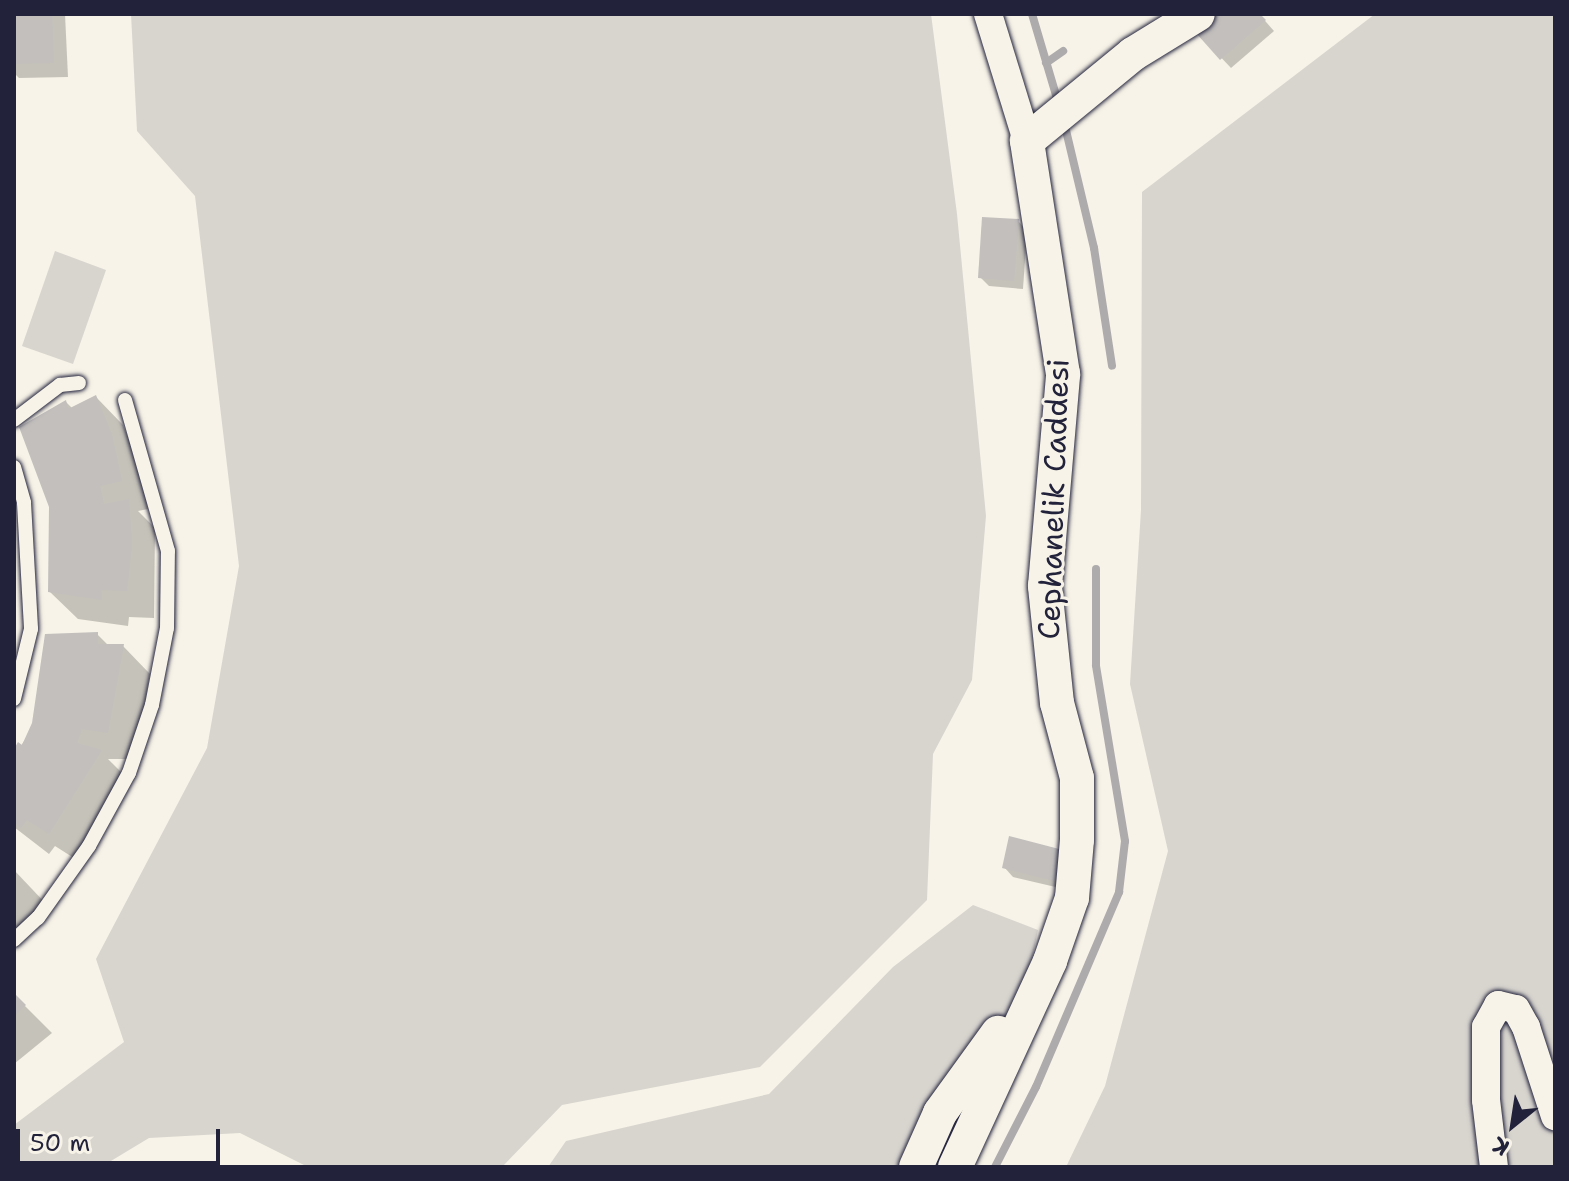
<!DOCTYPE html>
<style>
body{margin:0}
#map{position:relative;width:1569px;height:1181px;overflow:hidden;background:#f7f3e8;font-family:"Shantell Sans",sans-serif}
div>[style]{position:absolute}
.green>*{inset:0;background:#d8d5cf}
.shadow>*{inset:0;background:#0003}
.stream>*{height:8px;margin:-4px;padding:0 4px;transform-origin:4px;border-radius:4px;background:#aeabad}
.building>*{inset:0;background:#c2bfbd}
.roads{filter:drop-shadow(0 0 2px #22223b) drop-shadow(0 0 2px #22223b)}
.service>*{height:14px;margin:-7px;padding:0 7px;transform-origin:7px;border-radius:7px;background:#f7f3e8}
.minor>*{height:28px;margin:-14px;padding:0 14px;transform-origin:14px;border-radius:14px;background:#f7f3e8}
.tertiary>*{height:34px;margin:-17px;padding:0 17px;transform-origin:17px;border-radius:17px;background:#f7f3e8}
span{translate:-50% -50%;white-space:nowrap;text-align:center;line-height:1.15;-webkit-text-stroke:6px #f7f3e8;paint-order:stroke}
.street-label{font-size:30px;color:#22223b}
.frame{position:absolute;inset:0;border:16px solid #22223b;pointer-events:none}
.north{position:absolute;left:1473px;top:1085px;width:80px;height:80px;-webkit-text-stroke:6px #f7f3e8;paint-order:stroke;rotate:210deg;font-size:22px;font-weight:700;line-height:32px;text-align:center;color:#22223b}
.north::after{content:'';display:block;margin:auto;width:28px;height:36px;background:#22223b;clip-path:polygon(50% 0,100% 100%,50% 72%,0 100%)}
.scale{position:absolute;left:16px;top:1129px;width:204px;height:36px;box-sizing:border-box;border:4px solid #22223b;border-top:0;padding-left:10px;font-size:24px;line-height:28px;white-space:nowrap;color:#22223b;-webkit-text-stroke:6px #f7f3e8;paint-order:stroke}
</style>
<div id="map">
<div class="green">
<i style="clip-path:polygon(131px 14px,931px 14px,957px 214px,986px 516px,972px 680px,933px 754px,927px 900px,760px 1067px,562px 1105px,502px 1167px,308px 1167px,240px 1133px,149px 1138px,101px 1167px,14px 1167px,14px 1125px,124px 1042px,96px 959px,207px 748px,239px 566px,195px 196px,137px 131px)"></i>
<i style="clip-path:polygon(1375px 14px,1555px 14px,1555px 1167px,1066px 1167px,1105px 1086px,1168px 851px,1130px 684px,1141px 510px,1142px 192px)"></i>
<i style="clip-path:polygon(55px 251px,106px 270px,73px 364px,22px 346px)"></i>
<i style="clip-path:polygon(973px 905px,1038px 930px,1031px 964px,935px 1167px,548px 1167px,566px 1141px,769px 1094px,893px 967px)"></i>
</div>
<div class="shadow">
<i style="clip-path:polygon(14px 14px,65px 14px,68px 77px,19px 78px,14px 73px)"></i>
<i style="clip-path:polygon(1220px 14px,1259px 14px,1274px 31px,1231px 68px,1198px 33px)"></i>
<i style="clip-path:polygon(1018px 221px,1027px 231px,1023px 289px,989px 286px,980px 277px)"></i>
<i style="clip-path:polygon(96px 397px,123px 425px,139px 464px,148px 509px,138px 511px,155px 528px,154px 618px,129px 617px,128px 626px,78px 619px,50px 592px,66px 402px,73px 409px)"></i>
<i style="clip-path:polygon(97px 634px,109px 646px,123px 646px,150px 674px,135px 759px,108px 759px,128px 779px,77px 860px,55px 846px,49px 854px,14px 827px,14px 756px)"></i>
<i style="clip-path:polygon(1062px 851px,1064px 889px,1013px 877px,1004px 867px)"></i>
<i style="clip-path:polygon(14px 870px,49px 907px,14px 942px)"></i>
<i style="clip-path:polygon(14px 995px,52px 1033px,14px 1064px)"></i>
</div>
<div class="stream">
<i style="left:1032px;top:14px;width:95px;rotate:73.5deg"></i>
<i style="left:1046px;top:63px;width:21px;rotate:-35deg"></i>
<i style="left:1064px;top:122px;width:130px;rotate:76.6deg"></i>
<i style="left:1094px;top:248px;width:119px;rotate:81.3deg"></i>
<i style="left:995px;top:1167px;width:90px;rotate:-62.9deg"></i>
<i style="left:1036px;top:1087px;width:212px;rotate:-66.9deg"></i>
<i style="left:1119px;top:892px;width:51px;rotate:-83.3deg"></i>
<i style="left:1125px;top:841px;width:178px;rotate:-99.4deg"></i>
<i style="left:1096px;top:665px;width:96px;rotate:-90deg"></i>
</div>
<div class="building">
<i style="clip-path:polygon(14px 14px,52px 14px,54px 63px,14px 64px)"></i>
<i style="clip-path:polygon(1217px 14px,1260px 14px,1266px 20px,1220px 60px,1196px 33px)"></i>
<i style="clip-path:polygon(982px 217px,1019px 219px,1014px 281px,978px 278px)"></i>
<i style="clip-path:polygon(96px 395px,112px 435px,122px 481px,100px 486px,104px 504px,129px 499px,132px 545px,127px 591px,102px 590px,102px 600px,48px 592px,49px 507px,19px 427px,66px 400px,68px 409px)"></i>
<i style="clip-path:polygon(98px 632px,98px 644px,124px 644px,108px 733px,82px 729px,77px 743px,102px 750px,49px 834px,27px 820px,21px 828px,14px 822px,14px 749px,18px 742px,22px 745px,32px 723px,45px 634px)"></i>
<i style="clip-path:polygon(1009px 836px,1063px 850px,1054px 881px,1002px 868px)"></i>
<i style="clip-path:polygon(14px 993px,26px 1005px,14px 1016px)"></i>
</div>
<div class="roads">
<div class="service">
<i style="left:14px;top:420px;width:58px;rotate:-37.3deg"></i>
<i style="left:60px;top:385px;width:19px;rotate:-6deg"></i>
<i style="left:14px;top:467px;width:37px;rotate:74deg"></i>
<i style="left:24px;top:503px;width:126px;rotate:86.8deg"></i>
<i style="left:31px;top:629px;width:72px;rotate:103.7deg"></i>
<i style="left:14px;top:940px;width:33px;rotate:-43deg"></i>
<i style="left:38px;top:918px;width:88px;rotate:-54.7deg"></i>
<i style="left:89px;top:846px;width:83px;rotate:-61.3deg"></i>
<i style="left:129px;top:773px;width:72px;rotate:-71.3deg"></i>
<i style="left:152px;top:705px;width:78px;rotate:-79deg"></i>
<i style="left:167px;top:628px;width:77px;rotate:-89.3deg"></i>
<i style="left:168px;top:551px;width:157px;rotate:-105.9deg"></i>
</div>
<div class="minor">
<i style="left:988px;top:14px;width:133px;rotate:72.9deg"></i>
<i style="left:1494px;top:1167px;width:67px;rotate:-96.8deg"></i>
<i style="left:1486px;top:1100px;width:73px;rotate:-90deg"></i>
<i style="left:1486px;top:1027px;width:25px;rotate:-61deg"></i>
<i style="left:1498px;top:1005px;width:18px;rotate:13deg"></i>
<i style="left:1516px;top:1009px;width:21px;rotate:61deg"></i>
<i style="left:1526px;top:1027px;width:94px;rotate:72deg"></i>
</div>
<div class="tertiary">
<i style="left:916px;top:1167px;width:59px;rotate:-66deg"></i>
<i style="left:940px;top:1113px;width:99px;rotate:-54.1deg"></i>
<i style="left:955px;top:1167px;width:227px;rotate:-65.2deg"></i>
<i style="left:1050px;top:961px;width:67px;rotate:-70.8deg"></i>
<i style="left:1072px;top:898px;width:58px;rotate:-85.1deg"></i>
<i style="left:1077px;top:840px;width:62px;rotate:-90deg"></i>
<i style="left:1077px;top:778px;width:78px;rotate:-104.9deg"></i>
<i style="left:1057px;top:703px;width:118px;rotate:-95.9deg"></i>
<i style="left:1045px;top:586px;width:213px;rotate:-85.1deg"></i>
<i style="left:1063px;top:374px;width:236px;rotate:-98.8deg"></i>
<i style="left:1027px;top:141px;width:137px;rotate:-39.4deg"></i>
<i style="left:1133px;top:54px;width:76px;rotate:-31.6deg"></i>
</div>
</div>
<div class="street-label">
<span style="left:1054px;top:499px;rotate:-88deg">Cephanelik Caddesi</span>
</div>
<div class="frame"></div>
<div class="north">K</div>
<div class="scale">50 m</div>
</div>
